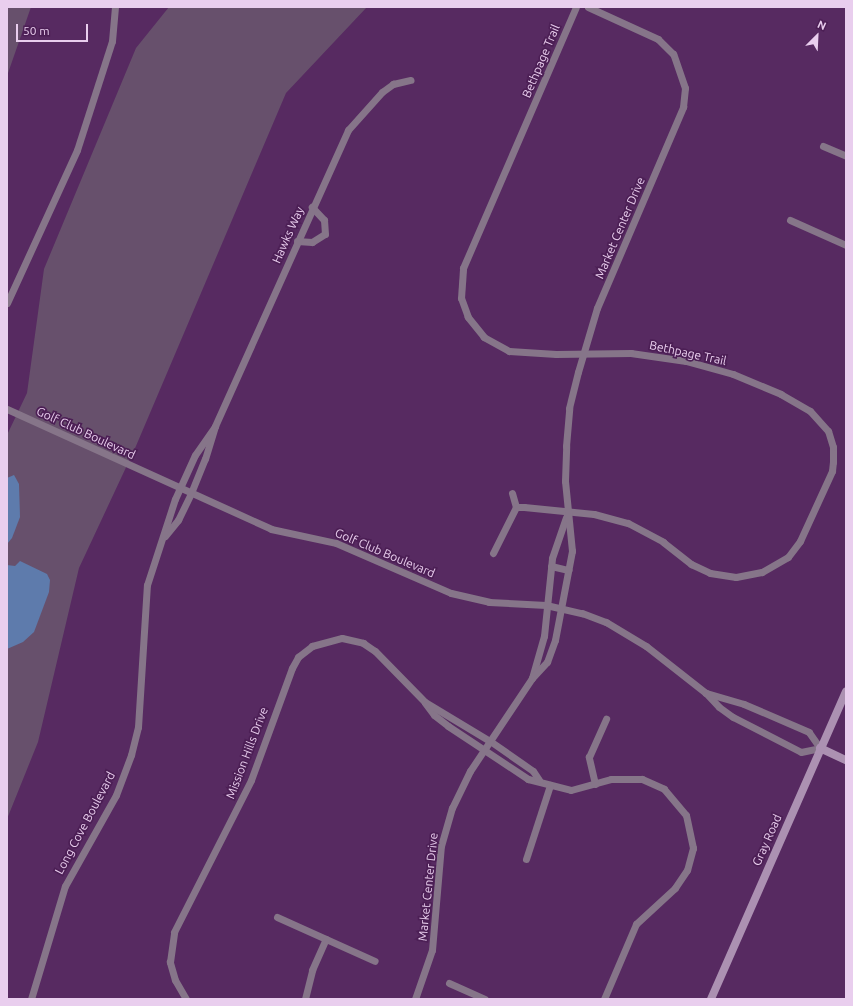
<!DOCTYPE html>
<style>
body{margin:0}
#map{position:relative;width:853px;height:1006px;overflow:hidden;background:#572a61;font-family:Ubuntu,sans-serif}
div>[style]{position:absolute}
.green>*{inset:0;background:#67506c}
.water>*{inset:0;background:#5e7bac}
.street>*{height:7px;margin:-3.5px;padding:0 3.5px;transform-origin:3.5px;border-radius:3.5px;background:#867589}
.secondary>*{height:8px;margin:-4px;padding:0 4px;transform-origin:4px;border-radius:4px;background:#ac91b2}
span{translate:-50% -50%;white-space:nowrap;text-align:center;line-height:1.15;-webkit-text-stroke:3.5px #4c1f55;paint-order:stroke}
.street-label{font-size:12px;color:#e9ceee}
.frame{position:absolute;inset:0;border:8px solid #e9ceee;pointer-events:none}
.north{position:absolute;left:797px;top:16px;width:40px;height:40px;-webkit-text-stroke:3px #4c1f55;paint-order:stroke;rotate:24deg;font-size:11px;font-weight:700;line-height:16px;text-align:center;color:#e9ceee}
.north::after{content:'';display:block;margin:auto;width:14px;height:18px;background:#e9ceee;clip-path:polygon(50% 0,100% 100%,50% 72%,0 100%)}
.scale{position:absolute;left:16px;top:24px;width:72px;height:18px;box-sizing:border-box;border:2px solid #e9ceee;border-top:0;padding-left:5px;font-size:12px;line-height:14px;white-space:nowrap;color:#e9ceee;-webkit-text-stroke:3px #4c1f55;paint-order:stroke}
</style>
<div id="map">
<div class="green">
<i style="clip-path:polygon(7px 7px,31px 7px,7px 76px)"></i>
<i style="clip-path:polygon(169px 7px,367px 7px,286px 93px,136px 446px,79px 568px,38px 742px,7px 819px,7px 435px,27px 393px,44px 269px,136px 48px)"></i>
</div>
<div class="water">
<i style="clip-path:polygon(14px 475px,19px 484px,20px 517px,12px 538px,7px 544px,7px 478px)"></i>
<i style="clip-path:polygon(20px 561px,47px 574px,50px 580px,49px 592px,34px 632px,23px 642px,7px 649px,7px 565px,15px 566px)"></i>
</div>
<div class="street">
<i style="left:823px;top:146px;width:25px;rotate:23deg"></i>
<i style="left:790px;top:220px;width:61px;rotate:24.1deg"></i>
<i style="left:297px;top:241px;width:15px;rotate:4deg"></i>
<i style="left:312px;top:242px;width:15px;rotate:-32deg"></i>
<i style="left:325px;top:234px;width:14px;rotate:-94deg"></i>
<i style="left:324px;top:220px;width:18px;rotate:-133deg"></i>
<i style="left:7px;top:303px;width:168px;rotate:-65.4deg"></i>
<i style="left:77px;top:150px;width:114px;rotate:-72.2deg"></i>
<i style="left:112px;top:41px;width:34px;rotate:-85deg"></i>
<i style="left:7px;top:409px;width:290px;rotate:24.4deg"></i>
<i style="left:271px;top:529px;width:66px;rotate:12.2deg"></i>
<i style="left:336px;top:543px;width:125px;rotate:23.5deg"></i>
<i style="left:451px;top:593px;width:39px;rotate:13deg"></i>
<i style="left:489px;top:602px;width:57px;rotate:3deg"></i>
<i style="left:546px;top:605px;width:37px;rotate:13deg"></i>
<i style="left:582px;top:613px;width:26px;rotate:21deg"></i>
<i style="left:606px;top:622px;width:47px;rotate:31deg"></i>
<i style="left:646px;top:646px;width:76px;rotate:38.1deg"></i>
<i style="left:706px;top:693px;width:19px;rotate:47deg"></i>
<i style="left:719px;top:707px;width:17px;rotate:36deg"></i>
<i style="left:733px;top:717px;width:76px;rotate:27.2deg"></i>
<i style="left:801px;top:752px;width:19px;rotate:-12deg"></i>
<i style="left:820px;top:748px;width:19px;rotate:-125deg"></i>
<i style="left:809px;top:732px;width:71px;rotate:-156.7deg"></i>
<i style="left:744px;top:704px;width:40px;rotate:-164deg"></i>
<i style="left:512px;top:493px;width:15px;rotate:74deg"></i>
<i style="left:165px;top:536px;width:21px;rotate:-51deg"></i>
<i style="left:178px;top:520px;width:30px;rotate:-64deg"></i>
<i style="left:191px;top:493px;width:37px;rotate:-68deg"></i>
<i style="left:205px;top:459px;width:34px;rotate:-73deg"></i>
<i style="left:215px;top:426px;width:325px;rotate:-65.8deg"></i>
<i style="left:348px;top:130px;width:51px;rotate:-48.2deg"></i>
<i style="left:382px;top:92px;width:14px;rotate:-36deg"></i>
<i style="left:393px;top:84px;width:18px;rotate:-13deg"></i>
<i style="left:493px;top:553px;width:51px;rotate:-63.4deg"></i>
<i style="left:516px;top:507px;width:8px"></i>
<i style="left:524px;top:507px;width:70px;rotate:5.7deg"></i>
<i style="left:594px;top:514px;width:35px;rotate:15deg"></i>
<i style="left:628px;top:523px;width:40px;rotate:28deg"></i>
<i style="left:663px;top:542px;width:36px;rotate:38deg"></i>
<i style="left:691px;top:564px;width:21px;rotate:25deg"></i>
<i style="left:710px;top:573px;width:26px;rotate:9deg"></i>
<i style="left:736px;top:577px;width:26px;rotate:-11deg"></i>
<i style="left:762px;top:572px;width:30px;rotate:-30deg"></i>
<i style="left:788px;top:557px;width:20px;rotate:-53deg"></i>
<i style="left:800px;top:541px;width:77px;rotate:-65.4deg"></i>
<i style="left:832px;top:471px;width:9px;rotate:-84deg"></i>
<i style="left:833px;top:462px;width:15px;rotate:-90deg"></i>
<i style="left:833px;top:447px;width:17px;rotate:-107deg"></i>
<i style="left:828px;top:431px;width:27px;rotate:-132deg"></i>
<i style="left:810px;top:411px;width:34px;rotate:-150deg"></i>
<i style="left:781px;top:394px;width:52px;rotate:-157.4deg"></i>
<i style="left:733px;top:374px;width:49px;rotate:-164.5deg"></i>
<i style="left:686px;top:361px;width:56px;rotate:-171.7deg"></i>
<i style="left:631px;top:353px;width:75px;rotate:179.2deg"></i>
<i style="left:556px;top:354px;width:47px;rotate:-176.3deg"></i>
<i style="left:509px;top:351px;width:29px;rotate:-151deg"></i>
<i style="left:484px;top:337px;width:26px;rotate:-129deg"></i>
<i style="left:468px;top:317px;width:20px;rotate:-110deg"></i>
<i style="left:461px;top:298px;width:30px;rotate:-86deg"></i>
<i style="left:463px;top:268px;width:284px;rotate:-66.6deg"></i>
<i style="left:551px;top:566px;width:18px;rotate:13deg"></i>
<i style="left:532px;top:678px;width:44px;rotate:-74.1deg"></i>
<i style="left:544px;top:636px;width:78px;rotate:-84.1deg"></i>
<i style="left:552px;top:558px;width:43px;rotate:-71.1deg"></i>
<i style="left:425px;top:703px;width:15px;rotate:53deg"></i>
<i style="left:434px;top:715px;width:18px;rotate:38deg"></i>
<i style="left:448px;top:726px;width:96px;rotate:33.5deg"></i>
<i style="left:528px;top:779px;width:44px;rotate:14.3deg"></i>
<i style="left:571px;top:790px;width:41px;rotate:-15.4deg"></i>
<i style="left:611px;top:779px;width:31px"></i>
<i style="left:642px;top:779px;width:24px;rotate:24deg"></i>
<i style="left:664px;top:789px;width:34px;rotate:50deg"></i>
<i style="left:686px;top:815px;width:34px;rotate:78deg"></i>
<i style="left:693px;top:848px;width:23px;rotate:105deg"></i>
<i style="left:687px;top:870px;width:22px;rotate:124deg"></i>
<i style="left:675px;top:888px;width:53px;rotate:137.3deg"></i>
<i style="left:636px;top:924px;width:82px;rotate:113.1deg"></i>
<i style="left:595px;top:784px;width:28px;rotate:-103deg"></i>
<i style="left:589px;top:757px;width:42px;rotate:-65.9deg"></i>
<i style="left:526px;top:859px;width:78px;rotate:-72deg"></i>
<i style="left:277px;top:917px;width:107px;rotate:24.2deg"></i>
<i style="left:449px;top:983px;width:39px;rotate:24deg"></i>
<i style="left:31px;top:999px;width:118px;rotate:-73.3deg"></i>
<i style="left:65px;top:886px;width:104px;rotate:-60.7deg"></i>
<i style="left:116px;top:795px;width:43px;rotate:-69.4deg"></i>
<i style="left:131px;top:755px;width:29px;rotate:-76deg"></i>
<i style="left:138px;top:727px;width:142px;rotate:-86.4deg"></i>
<i style="left:147px;top:585px;width:90px;rotate:-72deg"></i>
<i style="left:175px;top:499px;width:48px;rotate:-65.6deg"></i>
<i style="left:195px;top:455px;width:35px;rotate:-55deg"></i>
<i style="left:186px;top:999px;width:22px;rotate:-120deg"></i>
<i style="left:175px;top:980px;width:19px;rotate:-106deg"></i>
<i style="left:170px;top:962px;width:30px;rotate:-82deg"></i>
<i style="left:174px;top:932px;width:170px;rotate:-63.1deg"></i>
<i style="left:251px;top:780px;width:119px;rotate:-69.9deg"></i>
<i style="left:292px;top:668px;width:13px;rotate:-61deg"></i>
<i style="left:298px;top:657px;width:18px;rotate:-38deg"></i>
<i style="left:312px;top:646px;width:31px;rotate:-15deg"></i>
<i style="left:342px;top:638px;width:22px;rotate:13deg"></i>
<i style="left:363px;top:643px;width:14px;rotate:34deg"></i>
<i style="left:375px;top:651px;width:71px;rotate:45.6deg"></i>
<i style="left:425px;top:702px;width:76px;rotate:31deg"></i>
<i style="left:490px;top:741px;width:52px;rotate:34.9deg"></i>
<i style="left:533px;top:771px;width:11px;rotate:56deg"></i>
<i style="left:305px;top:999px;width:30px;rotate:-76deg"></i>
<i style="left:312px;top:970px;width:34px;rotate:-66deg"></i>
<i style="left:415px;top:999px;width:52px;rotate:-70.9deg"></i>
<i style="left:432px;top:950px;width:104px;rotate:-85.1deg"></i>
<i style="left:441px;top:846px;width:40px;rotate:-74deg"></i>
<i style="left:452px;top:808px;width:41px;rotate:-64.1deg"></i>
<i style="left:470px;top:771px;width:112px;rotate:-56.3deg"></i>
<i style="left:532px;top:678px;width:22px;rotate:-47deg"></i>
<i style="left:547px;top:662px;width:23px;rotate:-70deg"></i>
<i style="left:555px;top:640px;width:91px;rotate:-79.2deg"></i>
<i style="left:572px;top:551px;width:70px;rotate:-95.7deg"></i>
<i style="left:565px;top:481px;width:35px;rotate:-88deg"></i>
<i style="left:566px;top:446px;width:38px;rotate:-85deg"></i>
<i style="left:569px;top:408px;width:37px;rotate:-76deg"></i>
<i style="left:578px;top:372px;width:67px;rotate:-73.5deg"></i>
<i style="left:597px;top:308px;width:219px;rotate:-66.8deg"></i>
<i style="left:683px;top:107px;width:19px;rotate:-84deg"></i>
<i style="left:685px;top:88px;width:36px;rotate:-109deg"></i>
<i style="left:673px;top:54px;width:21px;rotate:-135deg"></i>
<i style="left:658px;top:39px;width:77px;rotate:-155.4deg"></i>
</div>
<div class="secondary">
<i style="left:820px;top:748px;width:29px;rotate:25deg"></i>
<i style="left:711px;top:999px;width:336px;rotate:-66.3deg"></i>
</div>
<div class="street-label">
<span style="left:541px;top:61px;rotate:-67deg">Bethpage Trail</span>
<span style="left:620px;top:228px;rotate:-67deg">Market Center Drive</span>
<span style="left:288px;top:235px;rotate:-66deg">Hawks Way</span>
<span style="left:688px;top:353px;rotate:12deg">Bethpage Trail</span>
<span style="left:86px;top:433px;rotate:25deg">Golf Club Boulevard</span>
<span style="left:385px;top:553px;rotate:23deg">Golf Club Boulevard</span>
<span style="left:247px;top:753px;rotate:-69deg">Mission Hills Drive</span>
<span style="left:85px;top:823px;rotate:-62deg">Long Cove Boulevard</span>
<span style="left:767px;top:840px;rotate:-66deg">Gray Road</span>
<span style="left:428px;top:887px;rotate:-84deg">Market Center Drive</span>
</div>
<div class="frame"></div>
<div class="north">N</div>
<div class="scale">50 m</div>
</div>
